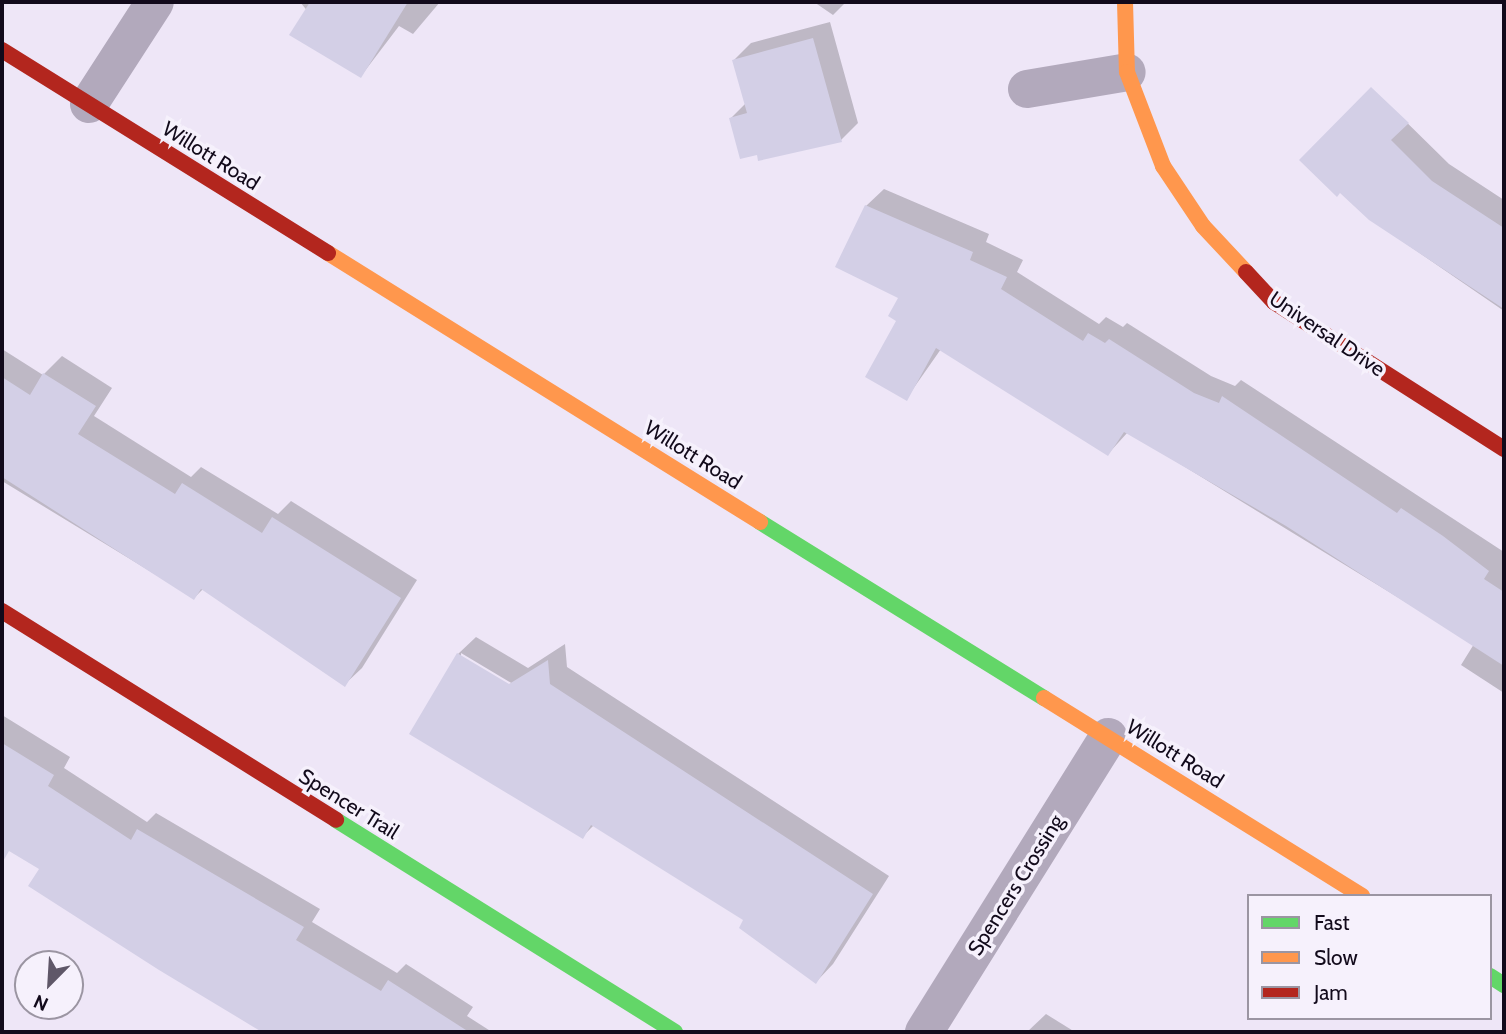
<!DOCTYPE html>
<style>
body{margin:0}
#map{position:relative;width:1506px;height:1034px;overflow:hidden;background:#eee6f7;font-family:Cabin,sans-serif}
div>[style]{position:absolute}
.shadow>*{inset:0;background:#0003}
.building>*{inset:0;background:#d3cfe6}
.street>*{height:38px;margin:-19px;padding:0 19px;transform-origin:19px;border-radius:19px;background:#b2a9bc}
.fast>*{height:16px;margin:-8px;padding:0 8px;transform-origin:8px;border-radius:8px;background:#63d668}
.slow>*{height:16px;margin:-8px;padding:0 8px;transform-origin:8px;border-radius:8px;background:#ff974d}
.jam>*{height:16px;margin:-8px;padding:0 8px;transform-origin:8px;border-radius:8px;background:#b3261e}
span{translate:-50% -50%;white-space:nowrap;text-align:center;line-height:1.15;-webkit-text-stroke:7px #f6f1fc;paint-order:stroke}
.street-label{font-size:21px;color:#120a1b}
.frame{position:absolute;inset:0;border:4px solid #120a1b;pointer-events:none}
.legend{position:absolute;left:1247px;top:894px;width:245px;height:126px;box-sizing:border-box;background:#f6f1fc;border:2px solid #9b95a2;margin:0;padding:9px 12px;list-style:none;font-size:21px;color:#120a1b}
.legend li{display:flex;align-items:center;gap:14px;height:35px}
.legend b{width:35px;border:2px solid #9b95a2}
.north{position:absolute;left:14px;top:950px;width:70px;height:70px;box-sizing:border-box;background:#f6f1fc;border:2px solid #9b95a2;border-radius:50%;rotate:204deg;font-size:19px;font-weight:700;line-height:28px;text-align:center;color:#120a1b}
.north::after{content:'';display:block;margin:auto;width:24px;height:32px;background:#5f5768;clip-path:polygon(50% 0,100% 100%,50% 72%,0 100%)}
</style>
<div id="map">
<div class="shadow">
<i style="clip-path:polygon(300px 2px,440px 2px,413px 34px,399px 26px,361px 76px)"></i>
<i style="clip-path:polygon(814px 2px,846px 2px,833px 15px)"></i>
<i style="clip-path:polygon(830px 22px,858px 123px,841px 140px,758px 153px,731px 118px,746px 103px,734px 60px,751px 43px)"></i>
<i style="clip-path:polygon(1389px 105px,1449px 164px,1504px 200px,1504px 311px,1370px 219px)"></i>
<i style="clip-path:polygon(884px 189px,989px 234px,986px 242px,1023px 260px,1017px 272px,1099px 324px,1106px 317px,1123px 327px,1127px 323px,1211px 376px,1235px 386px,1241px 380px,1504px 552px,1504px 693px,1461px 665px,1474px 644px,1128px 432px,1108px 454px,941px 349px,906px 399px,900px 297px,866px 206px)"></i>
<i style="clip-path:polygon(2px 349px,43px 375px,62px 356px,112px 388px,94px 416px,191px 477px,201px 467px,278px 514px,291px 501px,417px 580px,362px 668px,344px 685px,203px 589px,194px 598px,2px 481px)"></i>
<i style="clip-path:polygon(evenodd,476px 637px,528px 668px,565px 644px,567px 667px,889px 876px,833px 964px,816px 982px,746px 920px,594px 825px,582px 837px,458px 654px,476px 637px,461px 653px,518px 687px,516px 690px,461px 657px,461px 653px)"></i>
<i style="clip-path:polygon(2px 715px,70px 757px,64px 768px,147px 822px,156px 813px,320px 909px,312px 922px,397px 973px,406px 964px,473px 1007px,467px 1016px,492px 1032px,273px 1032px,31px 885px,41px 868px,2px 844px)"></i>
<i style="clip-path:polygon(1046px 1014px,1075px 1032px,1027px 1032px)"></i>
</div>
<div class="building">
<i style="clip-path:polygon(310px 2px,408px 2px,361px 78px,289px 35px)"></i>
<i style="clip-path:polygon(813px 38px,842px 142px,758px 161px,757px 155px,740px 159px,729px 118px,747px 113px,732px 60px)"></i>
<i style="clip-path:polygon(1371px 87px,1409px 123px,1391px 140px,1432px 181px,1504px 228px,1504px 309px,1369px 220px,1340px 193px,1337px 197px,1299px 160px)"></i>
<i style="clip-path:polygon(865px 205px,973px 252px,970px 260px,1007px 277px,1001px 289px,1083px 341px,1088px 333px,1105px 343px,1109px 339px,1194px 393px,1219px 403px,1222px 396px,1397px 513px,1401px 508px,1443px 536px,1489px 571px,1484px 579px,1504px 592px,1504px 666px,1286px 526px,1124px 432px,1108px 456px,936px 348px,907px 401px,865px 377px,896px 321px,888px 316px,898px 298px,835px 267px)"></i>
<i style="clip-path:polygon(43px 373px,96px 406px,78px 434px,175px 494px,182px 483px,262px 533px,272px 517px,401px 598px,345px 687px,201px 589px,194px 600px,2px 477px,2px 377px,30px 395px)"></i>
<i style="clip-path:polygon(457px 653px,509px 684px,548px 660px,550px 684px,873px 894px,816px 984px,739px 928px,743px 920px,591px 825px,583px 839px,409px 734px)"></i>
<i style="clip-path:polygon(2px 743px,54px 775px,48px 786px,131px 840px,137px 829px,304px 927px,296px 940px,381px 991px,388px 980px,469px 1032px,262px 1032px,159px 970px,28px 886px,39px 869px,9px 851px,2px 863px)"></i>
</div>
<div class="street">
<i style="left:1027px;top:89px;width:101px;rotate:-9.6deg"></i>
<i style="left:89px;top:104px;width:121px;rotate:-57.1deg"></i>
<i style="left:924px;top:1032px;width:348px;rotate:-58deg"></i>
</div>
<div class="fast">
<i style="left:760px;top:522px;width:334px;rotate:31.8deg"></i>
<i style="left:336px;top:820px;width:400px;rotate:32deg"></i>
<i style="left:1490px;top:976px;width:17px;rotate:33deg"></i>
</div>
<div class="slow">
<i style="left:1125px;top:2px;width:70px;rotate:88.4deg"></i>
<i style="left:1127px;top:72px;width:101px;rotate:69deg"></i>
<i style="left:1163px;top:166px;width:72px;rotate:56.3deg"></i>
<i style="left:1203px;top:226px;width:63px;rotate:46.9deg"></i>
<i style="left:328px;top:253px;width:509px;rotate:31.91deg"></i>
<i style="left:1044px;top:698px;width:375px;rotate:31.9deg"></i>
</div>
<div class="jam">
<i style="left:2px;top:50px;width:384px;rotate:31.9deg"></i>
<i style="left:1246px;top:272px;width:41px;rotate:47deg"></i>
<i style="left:1274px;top:302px;width:273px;rotate:32.6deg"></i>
<i style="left:2px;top:611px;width:394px;rotate:32deg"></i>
</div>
<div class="street-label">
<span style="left:211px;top:156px;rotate:32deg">Willott Road</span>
<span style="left:1327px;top:334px;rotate:34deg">Universal Drive</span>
<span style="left:693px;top:455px;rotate:32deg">Willott Road</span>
<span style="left:1175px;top:754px;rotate:32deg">Willott Road</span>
<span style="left:349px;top:804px;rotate:32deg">Spencer Trail</span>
<span style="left:1016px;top:885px;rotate:-58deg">Spencers Crossing</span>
</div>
<div class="frame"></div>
<ul class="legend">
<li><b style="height:9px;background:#63d668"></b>Fast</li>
<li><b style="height:9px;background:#ff974d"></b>Slow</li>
<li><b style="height:9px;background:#b3261e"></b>Jam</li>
</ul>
<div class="north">N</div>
</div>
